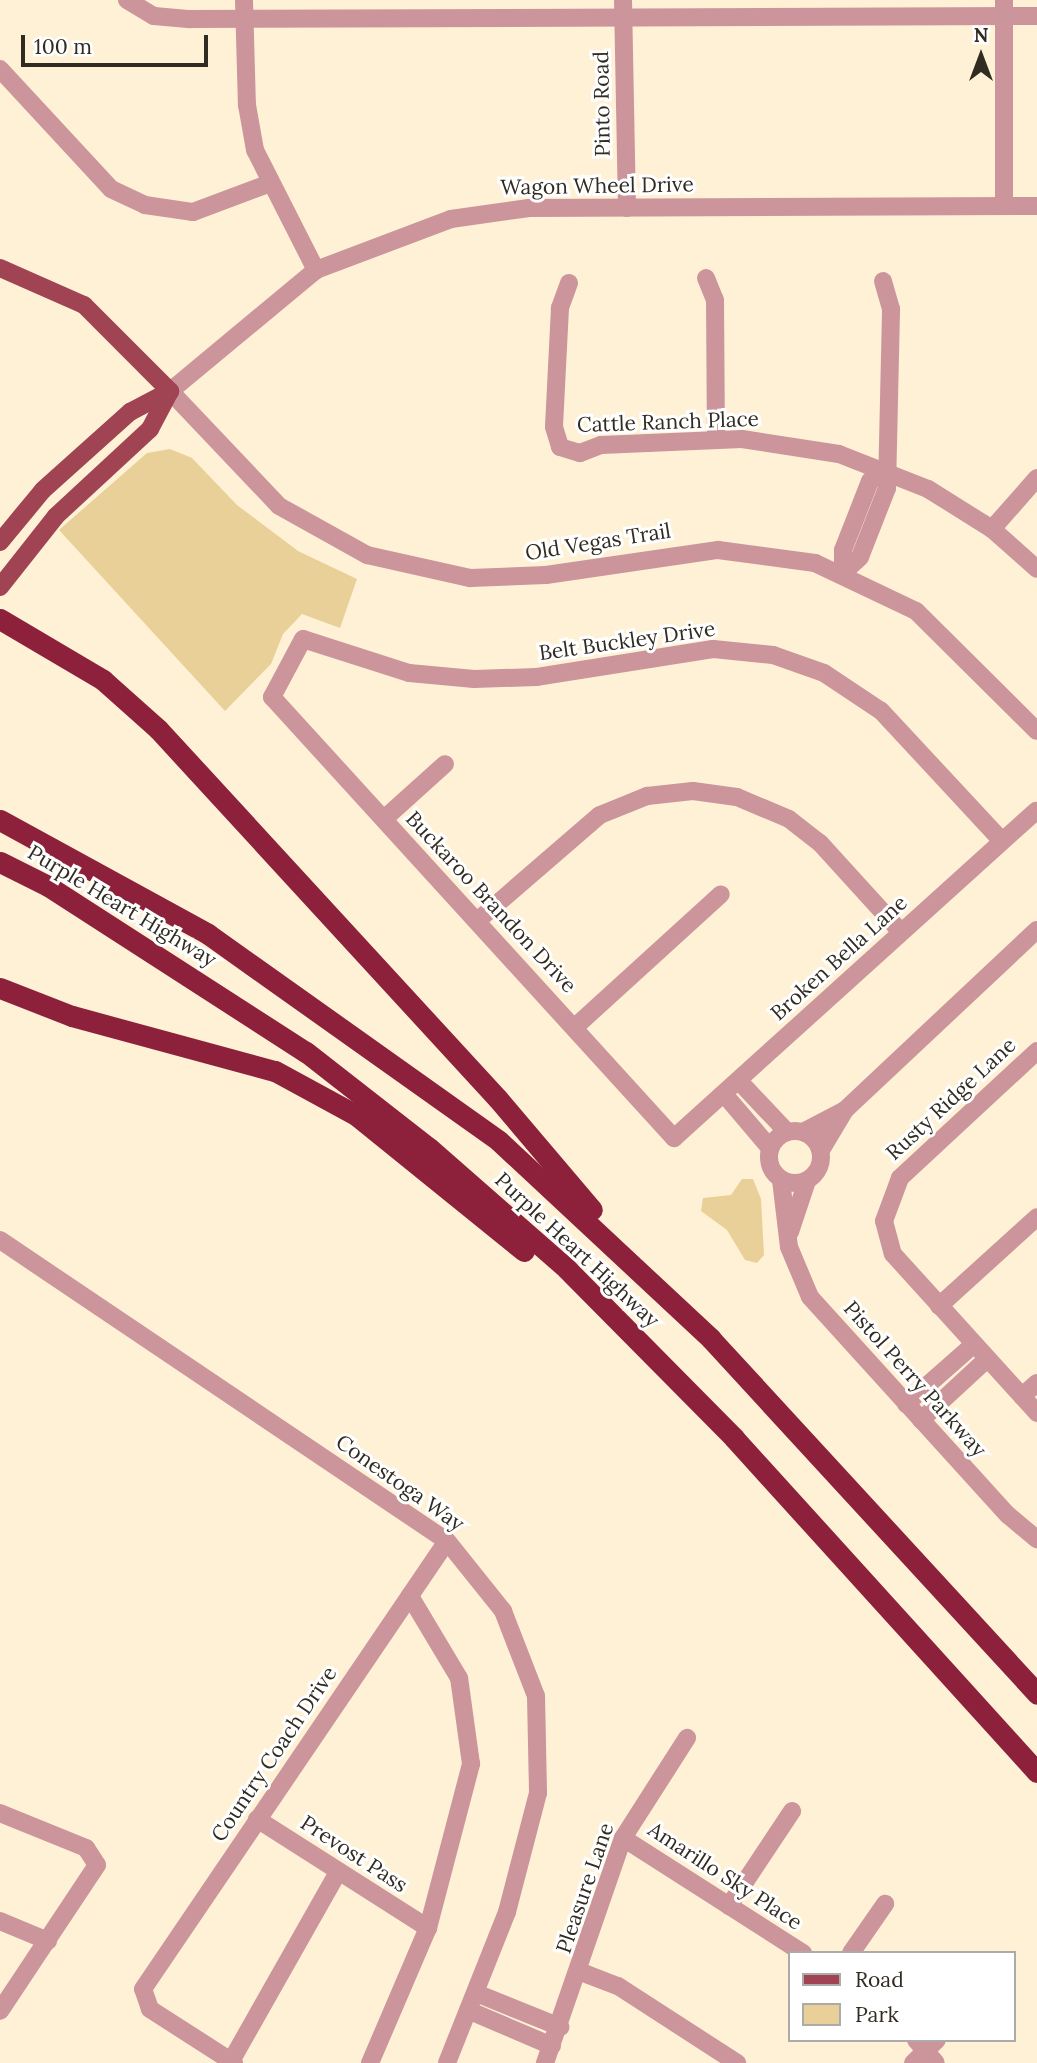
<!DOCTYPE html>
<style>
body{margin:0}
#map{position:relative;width:1037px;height:2063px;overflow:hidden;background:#fef1d6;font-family:Lora,serif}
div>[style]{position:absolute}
.green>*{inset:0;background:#e9d099}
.minor>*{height:18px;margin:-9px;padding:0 9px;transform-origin:9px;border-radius:9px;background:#cb959b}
.minor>.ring{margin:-9px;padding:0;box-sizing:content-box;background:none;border:18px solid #cb959b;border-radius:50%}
.major>*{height:18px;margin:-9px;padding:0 9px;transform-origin:9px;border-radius:9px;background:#a04454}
.highway>*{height:21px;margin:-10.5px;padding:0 10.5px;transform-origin:10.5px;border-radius:10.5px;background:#8d213c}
span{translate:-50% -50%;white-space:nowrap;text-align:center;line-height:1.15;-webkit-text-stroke:6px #fff;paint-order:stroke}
.street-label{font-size:21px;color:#312c22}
.legend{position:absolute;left:788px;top:1951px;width:228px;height:91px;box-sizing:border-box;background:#fff;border:2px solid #adaba7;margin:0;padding:9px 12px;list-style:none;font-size:21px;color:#312c22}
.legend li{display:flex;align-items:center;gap:14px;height:35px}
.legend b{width:35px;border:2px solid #adaba7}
.north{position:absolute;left:946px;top:21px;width:70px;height:70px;-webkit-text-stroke:5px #fff;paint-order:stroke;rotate:0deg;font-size:19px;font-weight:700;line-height:28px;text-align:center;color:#312c22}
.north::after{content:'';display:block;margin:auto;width:24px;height:32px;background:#312c22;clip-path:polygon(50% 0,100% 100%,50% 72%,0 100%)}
.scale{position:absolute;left:21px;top:35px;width:187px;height:32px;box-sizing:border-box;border:4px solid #312c22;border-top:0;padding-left:9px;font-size:21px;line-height:24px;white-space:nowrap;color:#312c22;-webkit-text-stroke:5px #fff;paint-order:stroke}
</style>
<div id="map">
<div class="green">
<i style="clip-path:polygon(170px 449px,192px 458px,237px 505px,298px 551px,357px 579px,340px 628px,302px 614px,283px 634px,271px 664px,225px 711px,59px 530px,147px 453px)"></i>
<i style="clip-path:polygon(742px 1179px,753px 1179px,761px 1199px,764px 1255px,757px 1263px,745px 1260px,727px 1230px,701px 1211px,703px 1198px,731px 1195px)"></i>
</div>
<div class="minor">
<i style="left:127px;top:0;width:31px;rotate:31deg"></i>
<i style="left:154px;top:16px;width:37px;rotate:5deg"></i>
<i style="left:191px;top:19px;width:846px;rotate:-0.2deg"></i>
<i style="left:244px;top:0;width:105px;rotate:88.4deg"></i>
<i style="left:247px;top:105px;width:46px;rotate:79.9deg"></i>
<i style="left:255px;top:150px;width:135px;rotate:63.1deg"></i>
<i style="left:623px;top:0;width:208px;rotate:88.9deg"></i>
<i style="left:0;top:69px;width:163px;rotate:47.2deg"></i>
<i style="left:111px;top:189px;width:38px;rotate:25deg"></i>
<i style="left:145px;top:205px;width:49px;rotate:8.3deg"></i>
<i style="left:193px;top:212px;width:80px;rotate:-20.5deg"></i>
<i style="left:1004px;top:206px;width:206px;rotate:-90deg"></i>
<i style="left:1037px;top:206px;width:508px;rotate:179.77deg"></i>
<i style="left:529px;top:208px;width:79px;rotate:172deg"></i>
<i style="left:451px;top:219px;width:144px;rotate:159.3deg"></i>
<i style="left:316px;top:270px;width:190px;rotate:140.3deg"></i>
<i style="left:170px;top:391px;width:158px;rotate:46.5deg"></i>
<i style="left:279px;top:506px;width:101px;rotate:29.1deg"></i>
<i style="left:367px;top:555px;width:106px;rotate:12.6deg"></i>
<i style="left:470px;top:578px;width:76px;rotate:-2.3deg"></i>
<i style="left:546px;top:575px;width:174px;rotate:-8.3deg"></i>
<i style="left:718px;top:550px;width:98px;rotate:7.6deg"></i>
<i style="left:815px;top:563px;width:112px;rotate:25.4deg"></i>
<i style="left:916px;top:611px;width:170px;rotate:44.8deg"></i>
<i style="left:706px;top:278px;width:24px;rotate:68deg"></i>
<i style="left:715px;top:300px;width:139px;rotate:89.6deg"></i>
<i style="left:569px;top:283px;width:27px;rotate:110deg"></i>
<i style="left:560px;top:308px;width:119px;rotate:92.9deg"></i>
<i style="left:554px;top:427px;width:21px;rotate:73deg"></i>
<i style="left:560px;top:447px;width:21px;rotate:17deg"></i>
<i style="left:580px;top:453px;width:22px;rotate:-21deg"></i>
<i style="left:601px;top:445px;width:141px;rotate:-2.4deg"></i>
<i style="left:742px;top:439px;width:98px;rotate:8.8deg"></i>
<i style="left:839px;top:454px;width:96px;rotate:21.5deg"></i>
<i style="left:928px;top:489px;width:75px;rotate:32deg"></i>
<i style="left:992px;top:529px;width:60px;rotate:41.6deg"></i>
<i style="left:992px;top:529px;width:68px;rotate:-48.6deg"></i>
<i style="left:843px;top:573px;width:23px;rotate:-43deg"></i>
<i style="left:860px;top:557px;width:74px;rotate:-68.6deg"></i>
<i style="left:887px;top:488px;width:179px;rotate:-88.7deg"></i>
<i style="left:891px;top:309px;width:29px;rotate:-106deg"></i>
<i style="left:843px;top:573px;width:23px;rotate:-90deg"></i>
<i style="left:843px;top:550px;width:74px;rotate:-68.6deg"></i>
<i style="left:870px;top:481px;width:19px;rotate:-36deg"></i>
<i style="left:384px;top:819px;width:82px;rotate:-42deg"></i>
<i style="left:1002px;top:841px;width:178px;rotate:-132.9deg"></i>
<i style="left:881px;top:711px;width:69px;rotate:-146.3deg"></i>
<i style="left:824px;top:673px;width:54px;rotate:-160.6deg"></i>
<i style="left:773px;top:655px;width:60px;rotate:-174.3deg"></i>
<i style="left:713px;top:649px;width:178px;rotate:171deg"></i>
<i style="left:537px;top:677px;width:63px;rotate:178.2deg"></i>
<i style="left:474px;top:679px;width:65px;rotate:-174.7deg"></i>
<i style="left:409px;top:673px;width:111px;rotate:-162.2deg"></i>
<i style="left:303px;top:639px;width:66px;rotate:118.1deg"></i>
<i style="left:272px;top:697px;width:597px;rotate:47.65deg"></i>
<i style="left:674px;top:1138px;width:488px;rotate:-42.1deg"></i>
<i style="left:477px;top:921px;width:162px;rotate:-40.8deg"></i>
<i style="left:600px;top:815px;width:51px;rotate:-22deg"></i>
<i style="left:647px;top:796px;width:46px;rotate:-6.2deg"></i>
<i style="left:693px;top:791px;width:44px;rotate:7.8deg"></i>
<i style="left:737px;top:797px;width:56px;rotate:22.9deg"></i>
<i style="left:789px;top:819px;width:39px;rotate:38deg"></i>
<i style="left:820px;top:843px;width:120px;rotate:47.7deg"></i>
<i style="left:575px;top:1027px;width:197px;rotate:-42.3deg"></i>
<i style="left:1037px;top:1051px;width:187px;rotate:137.2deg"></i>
<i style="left:900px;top:1178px;width:46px;rotate:110.4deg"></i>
<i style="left:884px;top:1221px;width:34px;rotate:75deg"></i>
<i style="left:893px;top:1254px;width:215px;rotate:47.8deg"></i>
<i style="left:739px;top:1081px;width:70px;rotate:46.7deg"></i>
<i style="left:724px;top:1094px;width:71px;rotate:49.6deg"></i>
<i class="ring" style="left:769px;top:1131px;width:34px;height:34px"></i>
<i style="left:803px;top:1132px;width:47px;rotate:-27.6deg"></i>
<i style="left:845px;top:1110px;width:263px;rotate:-43.2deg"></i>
<i style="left:821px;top:1150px;width:47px;rotate:-59deg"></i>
<i style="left:781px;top:1180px;width:67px;rotate:83.2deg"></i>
<i style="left:789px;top:1247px;width:54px;rotate:67.2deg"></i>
<i style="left:810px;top:1297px;width:294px;rotate:47.8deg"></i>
<i style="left:1008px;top:1515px;width:38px;rotate:40deg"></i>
<i style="left:790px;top:1232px;width:54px;rotate:-71.6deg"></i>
<i style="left:0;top:1240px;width:539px;rotate:33.96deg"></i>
<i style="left:447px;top:1541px;width:90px;rotate:51.3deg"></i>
<i style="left:503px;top:1611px;width:91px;rotate:68.8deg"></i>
<i style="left:536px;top:1696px;width:97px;rotate:88.8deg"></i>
<i style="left:538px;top:1793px;width:123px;rotate:104.6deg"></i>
<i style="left:507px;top:1912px;width:162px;rotate:111.7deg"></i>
<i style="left:939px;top:1306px;width:132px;rotate:-42.2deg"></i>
<i style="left:1022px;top:1396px;width:20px;rotate:-41deg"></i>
<i style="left:906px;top:1404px;width:89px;rotate:-41.4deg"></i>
<i style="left:921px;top:1420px;width:90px;rotate:-42.7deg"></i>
<i style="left:0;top:1813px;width:93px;rotate:22.1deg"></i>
<i style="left:86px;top:1848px;width:20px;rotate:57deg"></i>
<i style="left:97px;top:1865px;width:175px;rotate:123.6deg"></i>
<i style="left:257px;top:1819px;width:203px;rotate:32.5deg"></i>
<i style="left:623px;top:1838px;width:214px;rotate:32.6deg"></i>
<i style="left:729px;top:1906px;width:114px;rotate:-56.4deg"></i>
<i style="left:0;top:1921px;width:52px;rotate:22.6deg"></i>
<i style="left:851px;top:1953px;width:60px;rotate:-55.2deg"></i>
<i style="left:581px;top:1972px;width:40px;rotate:21deg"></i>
<i style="left:618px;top:1986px;width:142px;rotate:32.9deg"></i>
<i style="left:476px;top:1993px;width:91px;rotate:22deg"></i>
<i style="left:470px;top:2011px;width:89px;rotate:23.1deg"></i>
<i style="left:916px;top:2040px;width:30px;rotate:49deg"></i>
<i style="left:230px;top:2063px;width:219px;rotate:-60.5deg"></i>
<i style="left:234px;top:2063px;width:100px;rotate:-147.3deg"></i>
<i style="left:150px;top:2009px;width:21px;rotate:-109deg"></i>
<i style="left:143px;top:1989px;width:541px;rotate:-55.84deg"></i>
<i style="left:370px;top:2063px;width:147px;rotate:-66.8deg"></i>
<i style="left:428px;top:1928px;width:170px;rotate:-75.3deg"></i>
<i style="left:471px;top:1764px;width:87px;rotate:-97.9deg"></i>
<i style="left:459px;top:1678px;width:96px;rotate:-120.9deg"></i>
<i style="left:545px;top:2063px;width:238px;rotate:-70.9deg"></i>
<i style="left:623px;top:1838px;width:119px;rotate:-57.4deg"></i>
<i style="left:913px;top:2063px;width:33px;rotate:-44deg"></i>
</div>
<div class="major">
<i style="left:0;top:268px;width:92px;rotate:23.8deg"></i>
<i style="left:84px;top:305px;width:122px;rotate:45deg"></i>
<i style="left:0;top:542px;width:67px;rotate:-50.4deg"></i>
<i style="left:43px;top:490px;width:117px;rotate:-41.9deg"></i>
<i style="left:130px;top:412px;width:45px;rotate:-27.7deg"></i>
<i style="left:0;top:587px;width:90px;rotate:-51.7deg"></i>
<i style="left:56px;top:516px;width:128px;rotate:-42.8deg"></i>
<i style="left:150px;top:429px;width:43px;rotate:-62.2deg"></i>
</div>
<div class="highway">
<i style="left:0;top:619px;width:120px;rotate:30.6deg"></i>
<i style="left:103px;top:680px;width:74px;rotate:41.7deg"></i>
<i style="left:158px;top:729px;width:502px;rotate:47.42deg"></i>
<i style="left:498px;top:1099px;width:145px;rotate:49.7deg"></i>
<i style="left:0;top:820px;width:237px;rotate:28.7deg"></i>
<i style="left:208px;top:934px;width:357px;rotate:35.4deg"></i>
<i style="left:499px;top:1141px;width:290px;rotate:43deg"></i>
<i style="left:711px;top:1339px;width:482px;rotate:47.4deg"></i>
<i style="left:0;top:862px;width:54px;rotate:26.6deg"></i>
<i style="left:48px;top:886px;width:307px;rotate:32.8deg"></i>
<i style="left:306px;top:1052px;width:156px;rotate:38deg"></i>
<i style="left:429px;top:1148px;width:184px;rotate:41.2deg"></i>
<i style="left:567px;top:1269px;width:238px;rotate:45.3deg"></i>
<i style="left:734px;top:1438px;width:451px;rotate:47.8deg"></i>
<i style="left:0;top:988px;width:77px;rotate:21.3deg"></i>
<i style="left:72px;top:1016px;width:210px;rotate:15.2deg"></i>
<i style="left:275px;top:1071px;width:92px;rotate:28.5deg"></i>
<i style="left:356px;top:1115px;width:216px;rotate:39deg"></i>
</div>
<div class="street-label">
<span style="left:602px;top:104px;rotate:-91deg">Pinto Road</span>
<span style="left:597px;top:186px;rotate:-1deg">Wagon Wheel Drive</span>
<span style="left:668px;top:422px;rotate:-2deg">Cattle Ranch Place</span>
<span style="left:598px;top:542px;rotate:-9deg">Old Vegas Trail</span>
<span style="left:627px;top:641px;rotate:-8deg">Belt Buckley Drive</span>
<span style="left:491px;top:902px;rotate:47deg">Buckaroo Brandon Drive</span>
<span style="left:122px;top:906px;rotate:31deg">Purple Heart Highway</span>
<span style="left:839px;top:958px;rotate:-42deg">Broken Bella Lane</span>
<span style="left:951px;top:1099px;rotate:-43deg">Rusty Ridge Lane</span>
<span style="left:577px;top:1250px;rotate:43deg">Purple Heart Highway</span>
<span style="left:915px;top:1379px;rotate:48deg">Pistol Perry Parkway</span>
<span style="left:400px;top:1483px;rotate:35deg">Conestoga Way</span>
<span style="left:274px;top:1754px;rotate:-56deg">Country Coach Drive</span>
<span style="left:354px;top:1854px;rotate:33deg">Prevost Pass</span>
<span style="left:725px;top:1876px;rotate:33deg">Amarillo Sky Place</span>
<span style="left:585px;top:1888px;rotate:-71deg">Pleasure Lane</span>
</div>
<ul class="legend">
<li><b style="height:9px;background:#a04454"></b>Road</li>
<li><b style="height:19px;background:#e9d099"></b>Park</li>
</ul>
<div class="north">N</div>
<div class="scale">100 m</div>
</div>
